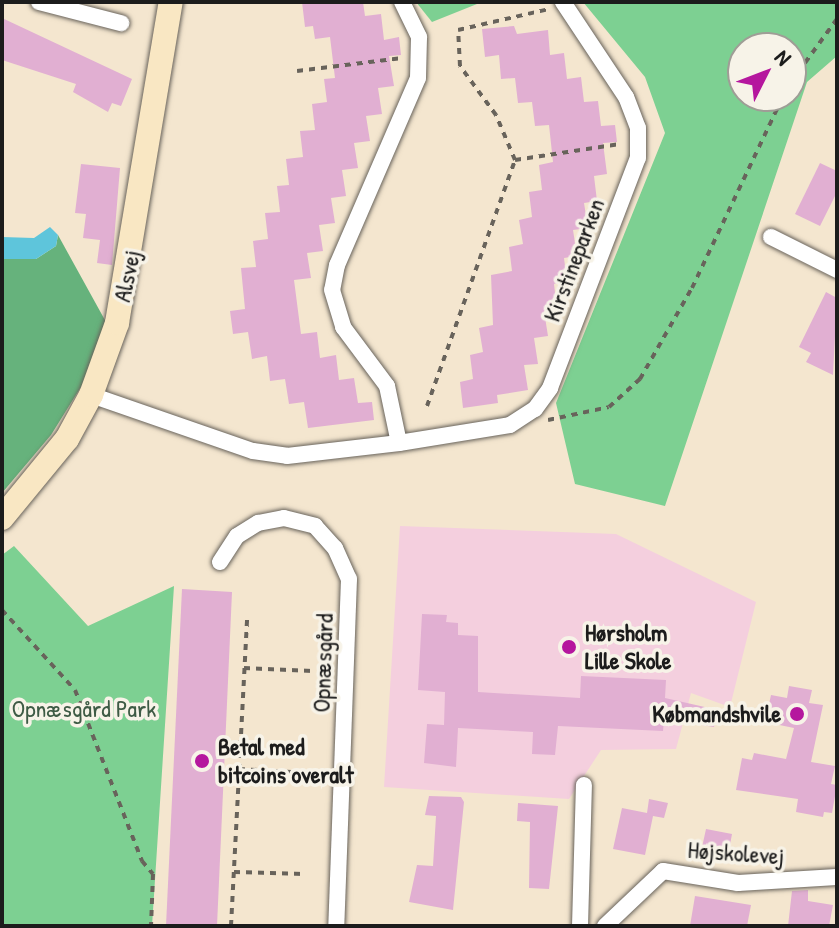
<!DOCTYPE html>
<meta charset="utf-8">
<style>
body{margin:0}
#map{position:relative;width:839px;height:928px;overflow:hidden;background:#f4e6cf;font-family:"Patrick Hand",sans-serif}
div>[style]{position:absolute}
.built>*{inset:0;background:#f4cfde}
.green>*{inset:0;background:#7dd092}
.forest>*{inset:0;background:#66b27c}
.water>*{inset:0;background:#5ec5db}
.building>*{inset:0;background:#e1afd2}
.path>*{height:4px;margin-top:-2px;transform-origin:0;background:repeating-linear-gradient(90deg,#68635b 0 6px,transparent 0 12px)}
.roads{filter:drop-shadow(0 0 2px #68635b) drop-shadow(0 0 2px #68635b)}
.street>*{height:16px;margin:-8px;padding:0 8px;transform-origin:8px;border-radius:8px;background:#fff}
.secondary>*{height:24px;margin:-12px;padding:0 12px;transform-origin:12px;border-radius:12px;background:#f9e7c3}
.dots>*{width:22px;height:22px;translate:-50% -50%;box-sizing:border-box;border:4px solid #f7f3e8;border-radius:50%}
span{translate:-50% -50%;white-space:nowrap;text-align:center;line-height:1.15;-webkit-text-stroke:7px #f7f3e8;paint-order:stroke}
.street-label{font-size:24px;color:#1c1c1c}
.poi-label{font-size:24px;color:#1c1c1c;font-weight:700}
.left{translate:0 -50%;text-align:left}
.right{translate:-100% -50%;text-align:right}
.park-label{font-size:24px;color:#3e5b45}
.frame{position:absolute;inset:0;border:4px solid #1c1c1c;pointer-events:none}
.north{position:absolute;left:727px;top:32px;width:80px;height:80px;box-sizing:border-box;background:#f7f3e8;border:2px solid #9f9d96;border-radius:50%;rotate:48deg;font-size:22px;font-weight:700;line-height:32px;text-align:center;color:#1c1c1c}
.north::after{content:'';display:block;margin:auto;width:28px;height:36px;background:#b5179e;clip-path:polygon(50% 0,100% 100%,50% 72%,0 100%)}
</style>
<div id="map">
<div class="built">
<i style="clip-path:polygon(400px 526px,616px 534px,756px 602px,730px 707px,691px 693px,676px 749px,601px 750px,569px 799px,384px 787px)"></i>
</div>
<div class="green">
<i style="clip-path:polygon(416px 2px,482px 2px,432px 22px)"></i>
<i style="clip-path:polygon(evenodd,583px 2px,837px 2px,837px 56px,807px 82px,665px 506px,575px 484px,556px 403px,665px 133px,645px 77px,583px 2px,743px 48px,791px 48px,791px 96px,743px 96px,743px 48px)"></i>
<i style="clip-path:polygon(14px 546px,88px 626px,174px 586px,152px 926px,3px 926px,2px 555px)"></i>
</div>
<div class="forest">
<i style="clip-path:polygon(58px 235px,106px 322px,84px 382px,51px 435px,2px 493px,2px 259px,36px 259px,56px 246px)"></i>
</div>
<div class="water">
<i style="clip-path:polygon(50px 227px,58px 235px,56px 246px,36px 259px,2px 259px,2px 237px,34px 238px)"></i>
</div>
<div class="building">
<i style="clip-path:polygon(302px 2px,363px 2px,365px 16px,381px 14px,384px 40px,399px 37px,401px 55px,389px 56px,394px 86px,378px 88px,382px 114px,366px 116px,370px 141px,354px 143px,358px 168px,342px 170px,346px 196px,331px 198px,335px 223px,319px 225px,323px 251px,307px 253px,311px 278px,294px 280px,301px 334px,317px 332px,320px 358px,336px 355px,339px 380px,354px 378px,358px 403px,372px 402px,374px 420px,308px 428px,304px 402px,289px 404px,285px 379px,270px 381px,267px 356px,252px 359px,248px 332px,233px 334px,230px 311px,245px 309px,241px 268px,256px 267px,253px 241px,268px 239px,265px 213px,280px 212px,277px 186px,289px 185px,286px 159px,303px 157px,300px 131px,315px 130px,312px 104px,327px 102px,324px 79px,335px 78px,330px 37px,315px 39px,313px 26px,305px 27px)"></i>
<i style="clip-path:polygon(2px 18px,132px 79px,121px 106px,112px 103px,108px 112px,73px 92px,76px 84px,2px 60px)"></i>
<i style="clip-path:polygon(514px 26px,517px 34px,548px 30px,550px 55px,564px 53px,567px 79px,581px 77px,584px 102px,598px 101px,601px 126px,615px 125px,617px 142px,603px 143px,607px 174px,594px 176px,597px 201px,584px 203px,588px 228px,573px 230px,577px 256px,564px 258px,567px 282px,554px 284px,557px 310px,544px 311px,548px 336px,534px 338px,538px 364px,524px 365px,528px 390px,497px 395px,498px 403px,463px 408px,460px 382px,473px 379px,470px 355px,483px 352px,479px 328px,493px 325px,491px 275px,512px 271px,509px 247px,523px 244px,519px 220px,532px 217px,529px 192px,542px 190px,539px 165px,553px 162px,549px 125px,535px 126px,532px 102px,518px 103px,515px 78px,501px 79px,499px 55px,485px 57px,482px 29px)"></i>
<i style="clip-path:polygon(820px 163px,837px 171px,837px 192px,820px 226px,795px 214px)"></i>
<i style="clip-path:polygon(81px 164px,120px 168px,112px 265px,97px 263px,100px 240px,83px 238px,86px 214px,75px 213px)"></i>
<i style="clip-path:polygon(826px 292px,837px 298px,833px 375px,806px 362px,811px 353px,799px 347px)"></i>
<i style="clip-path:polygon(182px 589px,232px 592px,217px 926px,166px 926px)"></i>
<i style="clip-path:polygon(422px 614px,447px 615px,446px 622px,458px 623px,458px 635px,478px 636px,478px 692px,580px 698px,581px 676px,666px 680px,665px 698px,718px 710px,714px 727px,664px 719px,663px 731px,558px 726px,555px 755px,532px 754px,533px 732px,458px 728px,456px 767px,424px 763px,427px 724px,444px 725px,445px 692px,418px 690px)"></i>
<i style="clip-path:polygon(789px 686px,812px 690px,809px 703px,823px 705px,811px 762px,835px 766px,831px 784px,837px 785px,832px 813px,824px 812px,823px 817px,796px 812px,798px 799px,736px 790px,742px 758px,752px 760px,754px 753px,786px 759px,794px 728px,765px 722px,771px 695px,787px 698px)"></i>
<i style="clip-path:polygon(429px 796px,461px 797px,464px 802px,453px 910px,409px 902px,417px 865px,433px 866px,436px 816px,425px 815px)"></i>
<i style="clip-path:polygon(649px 799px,668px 803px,664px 818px,653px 816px,645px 855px,613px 849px,622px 808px,647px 813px)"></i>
<i style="clip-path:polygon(518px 803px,558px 806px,549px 889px,529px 888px,530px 822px,517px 821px)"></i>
<i style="clip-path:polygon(706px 829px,732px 834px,728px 856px,701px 852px)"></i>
<i style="clip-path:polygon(808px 890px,808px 901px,833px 905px,829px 926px,788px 926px,792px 891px)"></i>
<i style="clip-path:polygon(695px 896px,751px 905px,747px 926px,690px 926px)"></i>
</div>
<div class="path">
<i style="left:297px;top:71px;width:106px;rotate:-7.1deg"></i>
<i style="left:791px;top:82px;width:78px;rotate:-53.9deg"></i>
<i style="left:515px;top:160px;width:106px;rotate:-8.7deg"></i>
<i style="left:427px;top:406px;width:261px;rotate:-70.3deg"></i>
<i style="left:515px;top:160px;width:49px;rotate:-112.9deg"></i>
<i style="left:496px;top:115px;width:61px;rotate:-126.3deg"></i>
<i style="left:460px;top:66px;width:36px;rotate:-93deg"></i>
<i style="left:458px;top:30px;width:93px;rotate:-13deg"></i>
<i style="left:548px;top:420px;width:62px;rotate:-12deg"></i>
<i style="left:609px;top:407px;width:42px;rotate:-42.1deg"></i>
<i style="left:640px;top:379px;width:105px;rotate:-60.3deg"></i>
<i style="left:692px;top:288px;width:212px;rotate:-64.6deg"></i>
<i style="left:2px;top:610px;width:108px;rotate:47.6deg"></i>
<i style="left:75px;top:690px;width:184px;rotate:68.6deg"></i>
<i style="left:142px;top:861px;width:17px;rotate:50deg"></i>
<i style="left:153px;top:874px;width:52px;rotate:92.2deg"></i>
<i style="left:244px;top:668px;width:69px;rotate:2.5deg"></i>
<i style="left:239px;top:769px;width:69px;rotate:3.3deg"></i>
<i style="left:234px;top:872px;width:70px;rotate:1.6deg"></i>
<i style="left:231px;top:926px;width:309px;rotate:-87deg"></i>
</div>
<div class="roads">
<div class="street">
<i style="left:39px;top:2px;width:85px;rotate:14.4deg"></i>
<i style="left:402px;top:2px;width:39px;rotate:64deg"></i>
<i style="left:419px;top:37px;width:41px;rotate:91.4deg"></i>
<i style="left:418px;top:78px;width:204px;rotate:113.4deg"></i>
<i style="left:337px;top:265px;width:25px;rotate:101deg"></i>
<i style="left:332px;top:290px;width:39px;rotate:73deg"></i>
<i style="left:343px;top:327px;width:74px;rotate:53.3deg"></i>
<i style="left:387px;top:386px;width:58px;rotate:78.1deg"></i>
<i style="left:399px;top:443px;width:112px;rotate:-9.2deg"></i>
<i style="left:510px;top:425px;width:30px;rotate:-33deg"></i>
<i style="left:535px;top:409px;width:26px;rotate:-54deg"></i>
<i style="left:550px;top:388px;width:246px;rotate:-69.1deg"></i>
<i style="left:638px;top:158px;width:30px;rotate:-90deg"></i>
<i style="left:638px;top:128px;width:33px;rotate:-111deg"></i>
<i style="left:626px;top:97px;width:114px;rotate:-123.6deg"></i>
<i style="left:771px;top:237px;width:74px;rotate:26.6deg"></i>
<i style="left:91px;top:395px;width:171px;rotate:19.1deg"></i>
<i style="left:253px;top:451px;width:34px;rotate:8deg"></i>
<i style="left:287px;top:456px;width:113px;rotate:-6.6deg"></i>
<i style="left:220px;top:562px;width:31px;rotate:-57deg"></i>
<i style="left:237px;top:536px;width:25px;rotate:-32deg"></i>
<i style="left:258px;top:523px;width:26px;rotate:-11deg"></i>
<i style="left:284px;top:518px;width:32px;rotate:14deg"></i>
<i style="left:315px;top:526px;width:30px;rotate:48deg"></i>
<i style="left:335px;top:548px;width:34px;rotate:66deg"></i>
<i style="left:349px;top:579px;width:347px;rotate:92.1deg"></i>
<i style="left:580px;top:926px;width:141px;rotate:-88.4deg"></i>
<i style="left:605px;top:926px;width:80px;rotate:-43.5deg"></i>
<i style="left:663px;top:871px;width:76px;rotate:9.1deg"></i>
<i style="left:738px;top:883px;width:99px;rotate:-3.5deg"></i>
</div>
<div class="secondary">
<i style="left:2px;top:518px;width:102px;rotate:-50.6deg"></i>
<i style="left:67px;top:439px;width:50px;rotate:-61.4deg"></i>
<i style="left:91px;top:395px;width:77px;rotate:-70.1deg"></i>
<i style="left:117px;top:323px;width:326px;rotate:-80.5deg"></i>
</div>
</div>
<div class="dots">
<i style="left:569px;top:647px;background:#b5179e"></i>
<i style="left:797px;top:714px;background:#b5179e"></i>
<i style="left:202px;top:761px;background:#b5179e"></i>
</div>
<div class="street-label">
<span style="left:574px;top:260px;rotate:-69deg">Kirstineparken</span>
<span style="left:127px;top:276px;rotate:-78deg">Alsvej</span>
<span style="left:323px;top:663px;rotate:-88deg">Opnæsgård</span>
<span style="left:736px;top:853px;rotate:4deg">Højskolevej</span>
</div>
<div class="poi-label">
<span class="left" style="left:585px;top:647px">Hørsholm<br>Lille Skole</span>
<span class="right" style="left:781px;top:714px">Købmandshvile</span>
<span class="left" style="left:218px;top:761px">Betal med<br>bitcoins overalt</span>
</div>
<div class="park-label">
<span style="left:84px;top:709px">Opnæsgård Park</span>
</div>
<div class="frame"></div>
<div class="north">N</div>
</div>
